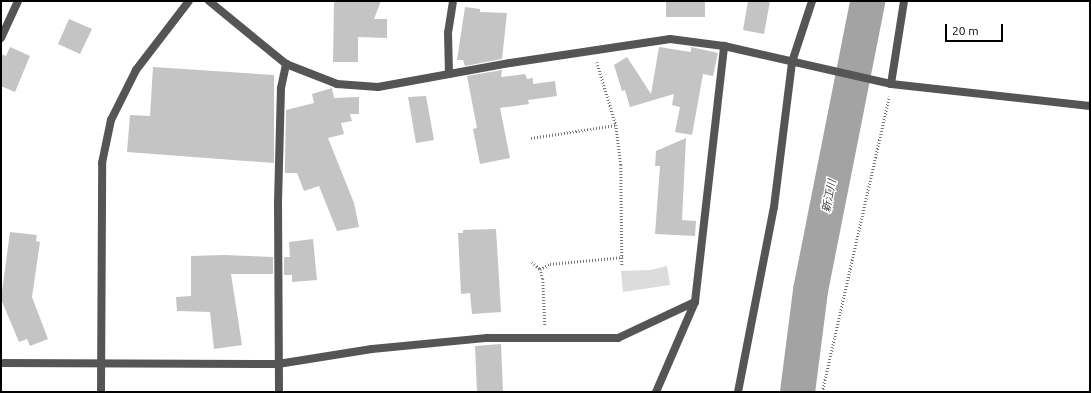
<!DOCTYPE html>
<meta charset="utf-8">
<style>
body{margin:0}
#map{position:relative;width:1091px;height:393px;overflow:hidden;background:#fff;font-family:Ubuntu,"Noto Sans JP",sans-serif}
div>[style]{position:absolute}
.green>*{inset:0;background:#dcdcdc}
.river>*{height:35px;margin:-17.5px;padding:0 17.5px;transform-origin:17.5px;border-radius:17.5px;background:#a3a3a3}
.building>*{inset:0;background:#c4c4c4}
.path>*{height:2.5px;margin-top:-1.25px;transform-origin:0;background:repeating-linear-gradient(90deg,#777 0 1px,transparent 0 3px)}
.service>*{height:8px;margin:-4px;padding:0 4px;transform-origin:4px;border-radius:4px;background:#555}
.minor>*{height:8px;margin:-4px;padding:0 4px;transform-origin:4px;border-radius:4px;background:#555}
span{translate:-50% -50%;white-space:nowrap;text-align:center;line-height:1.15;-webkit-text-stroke:3px #fff;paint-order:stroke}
.water-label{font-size:11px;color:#444;font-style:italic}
.frame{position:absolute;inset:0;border:2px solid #000;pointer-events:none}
.scale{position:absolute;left:945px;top:24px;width:58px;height:18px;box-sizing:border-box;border:2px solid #000;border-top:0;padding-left:5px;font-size:12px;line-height:14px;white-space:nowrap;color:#000;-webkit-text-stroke:3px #fff;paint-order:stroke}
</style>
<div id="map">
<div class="green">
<i style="clip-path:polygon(667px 266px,670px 285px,623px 292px,621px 271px,650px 270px)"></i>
</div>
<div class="river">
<i style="left:797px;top:392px;width:103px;rotate:-82.7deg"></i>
<i style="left:810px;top:290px;width:295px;rotate:-78.8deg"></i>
</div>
<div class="building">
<i style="clip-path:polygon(334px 1px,381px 1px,374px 19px,387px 19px,387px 38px,358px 37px,358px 62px,333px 62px)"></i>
<i style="clip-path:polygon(666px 1px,705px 1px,705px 17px,666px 17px)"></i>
<i style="clip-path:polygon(748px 1px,770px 1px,764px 34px,743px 30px)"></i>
<i style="clip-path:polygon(465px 7px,480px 9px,480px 12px,507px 13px,502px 59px,465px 66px,463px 60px,457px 60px)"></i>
<i style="clip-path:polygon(69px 19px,92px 29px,80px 54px,58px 44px)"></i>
<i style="clip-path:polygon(10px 47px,30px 56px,15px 92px,1px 86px,1px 54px,6px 56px)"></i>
<i style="clip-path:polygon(659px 47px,691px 52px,691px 47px,718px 53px,713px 76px,703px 74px,692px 135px,675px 132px,680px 107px,672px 105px,674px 94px,630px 107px,625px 90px,622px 91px,614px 65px,627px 57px,651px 94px)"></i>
<i style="clip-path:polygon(153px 67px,274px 75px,274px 163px,127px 152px,130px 115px,150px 116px)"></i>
<i style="clip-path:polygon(502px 70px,501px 77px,525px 74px,527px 79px,533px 78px,533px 84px,555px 81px,557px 96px,528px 100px,529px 104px,500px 108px,510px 158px,480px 164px,473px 129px,477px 128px,467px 76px)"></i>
<i style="clip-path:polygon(332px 88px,334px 98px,359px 97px,359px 114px,350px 114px,352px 121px,341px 123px,344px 134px,328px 138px,354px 203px,359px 227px,337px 231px,319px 186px,304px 191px,297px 173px,285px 173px,285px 164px,286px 110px,314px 103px,312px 94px)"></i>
<i style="clip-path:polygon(426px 96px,434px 140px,416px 143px,408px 97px)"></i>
<i style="clip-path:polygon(686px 138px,682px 220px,696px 221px,695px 236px,655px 234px,660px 166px,655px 166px,656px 151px)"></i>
<i style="clip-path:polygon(496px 229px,501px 312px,472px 314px,470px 293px,461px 294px,458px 233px,463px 233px,463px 230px)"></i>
<i style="clip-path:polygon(10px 232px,37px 235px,36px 241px,40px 242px,32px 297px,48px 339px,30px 346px,27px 339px,19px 342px,1px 299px)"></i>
<i style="clip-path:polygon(313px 239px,317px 280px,292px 282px,292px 275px,284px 275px,284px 257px,290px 257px,289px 242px)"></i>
<i style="clip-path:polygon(224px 255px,273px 257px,273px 274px,231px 274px,242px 345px,214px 349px,210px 312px,177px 311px,176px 297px,191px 296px,191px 256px)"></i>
<i style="clip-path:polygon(501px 344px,503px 392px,477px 392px,475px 346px)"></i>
</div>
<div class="path">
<i style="left:597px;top:62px;width:66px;rotate:73.2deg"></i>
<i style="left:616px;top:125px;width:40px;rotate:82.9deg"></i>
<i style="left:621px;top:165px;width:101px;rotate:89.4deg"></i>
<i style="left:531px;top:138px;width:86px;rotate:-8.7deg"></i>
<i style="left:532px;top:262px;width:11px;rotate:41deg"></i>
<i style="left:540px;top:269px;width:10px;rotate:73deg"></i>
<i style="left:543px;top:279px;width:46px;rotate:87.5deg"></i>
<i style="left:540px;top:269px;width:11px;rotate:-27deg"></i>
<i style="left:550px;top:264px;width:74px;rotate:-5.4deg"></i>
<i style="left:822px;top:392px;width:303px;rotate:-77.2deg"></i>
</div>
<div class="service">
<i style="left:891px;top:84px;width:84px;rotate:-81.1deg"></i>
<i style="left:738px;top:392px;width:188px;rotate:-79deg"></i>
<i style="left:774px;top:207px;width:146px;rotate:-82.9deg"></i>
<i style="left:792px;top:62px;width:64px;rotate:-71.8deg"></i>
</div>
<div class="minor">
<i style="left:209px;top:1px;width:99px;rotate:39.3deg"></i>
<i style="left:286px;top:64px;width:55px;rotate:21.4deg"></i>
<i style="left:337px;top:84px;width:41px;rotate:4.2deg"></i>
<i style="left:378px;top:87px;width:134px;rotate:-10.3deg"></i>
<i style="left:510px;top:63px;width:162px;rotate:-8.5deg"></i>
<i style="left:670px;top:39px;width:54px;rotate:7.4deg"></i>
<i style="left:724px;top:46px;width:171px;rotate:12.8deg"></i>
<i style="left:891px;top:84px;width:200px;rotate:6.3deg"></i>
<i style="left:1px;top:38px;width:41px;rotate:-65.3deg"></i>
<i style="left:449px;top:74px;width:41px;rotate:-91.4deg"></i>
<i style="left:448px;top:33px;width:32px;rotate:-81deg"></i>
<i style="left:1px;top:363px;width:277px;rotate:0.2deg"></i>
<i style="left:278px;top:364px;width:95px;rotate:-9.1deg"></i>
<i style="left:372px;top:349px;width:116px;rotate:-5.5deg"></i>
<i style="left:487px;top:338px;width:131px"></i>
<i style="left:618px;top:338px;width:85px;rotate:-25.1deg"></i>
<i style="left:695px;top:302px;width:258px;rotate:-83.5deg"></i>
<i style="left:101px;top:392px;width:229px;rotate:-89.7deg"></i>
<i style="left:102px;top:163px;width:44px;rotate:-78.2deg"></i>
<i style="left:111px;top:120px;width:56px;rotate:-63.4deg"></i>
<i style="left:136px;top:70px;width:87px;rotate:-52.5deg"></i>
<i style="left:279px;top:392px;width:190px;rotate:-90.3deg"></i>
<i style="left:278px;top:202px;width:114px;rotate:-88.5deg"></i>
<i style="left:281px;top:88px;width:25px;rotate:-78deg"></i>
<i style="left:656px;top:392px;width:98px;rotate:-66.6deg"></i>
</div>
<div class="water-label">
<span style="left:829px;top:196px;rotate:-79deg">新江川</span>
</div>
<div class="frame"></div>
<div class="scale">20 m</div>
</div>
